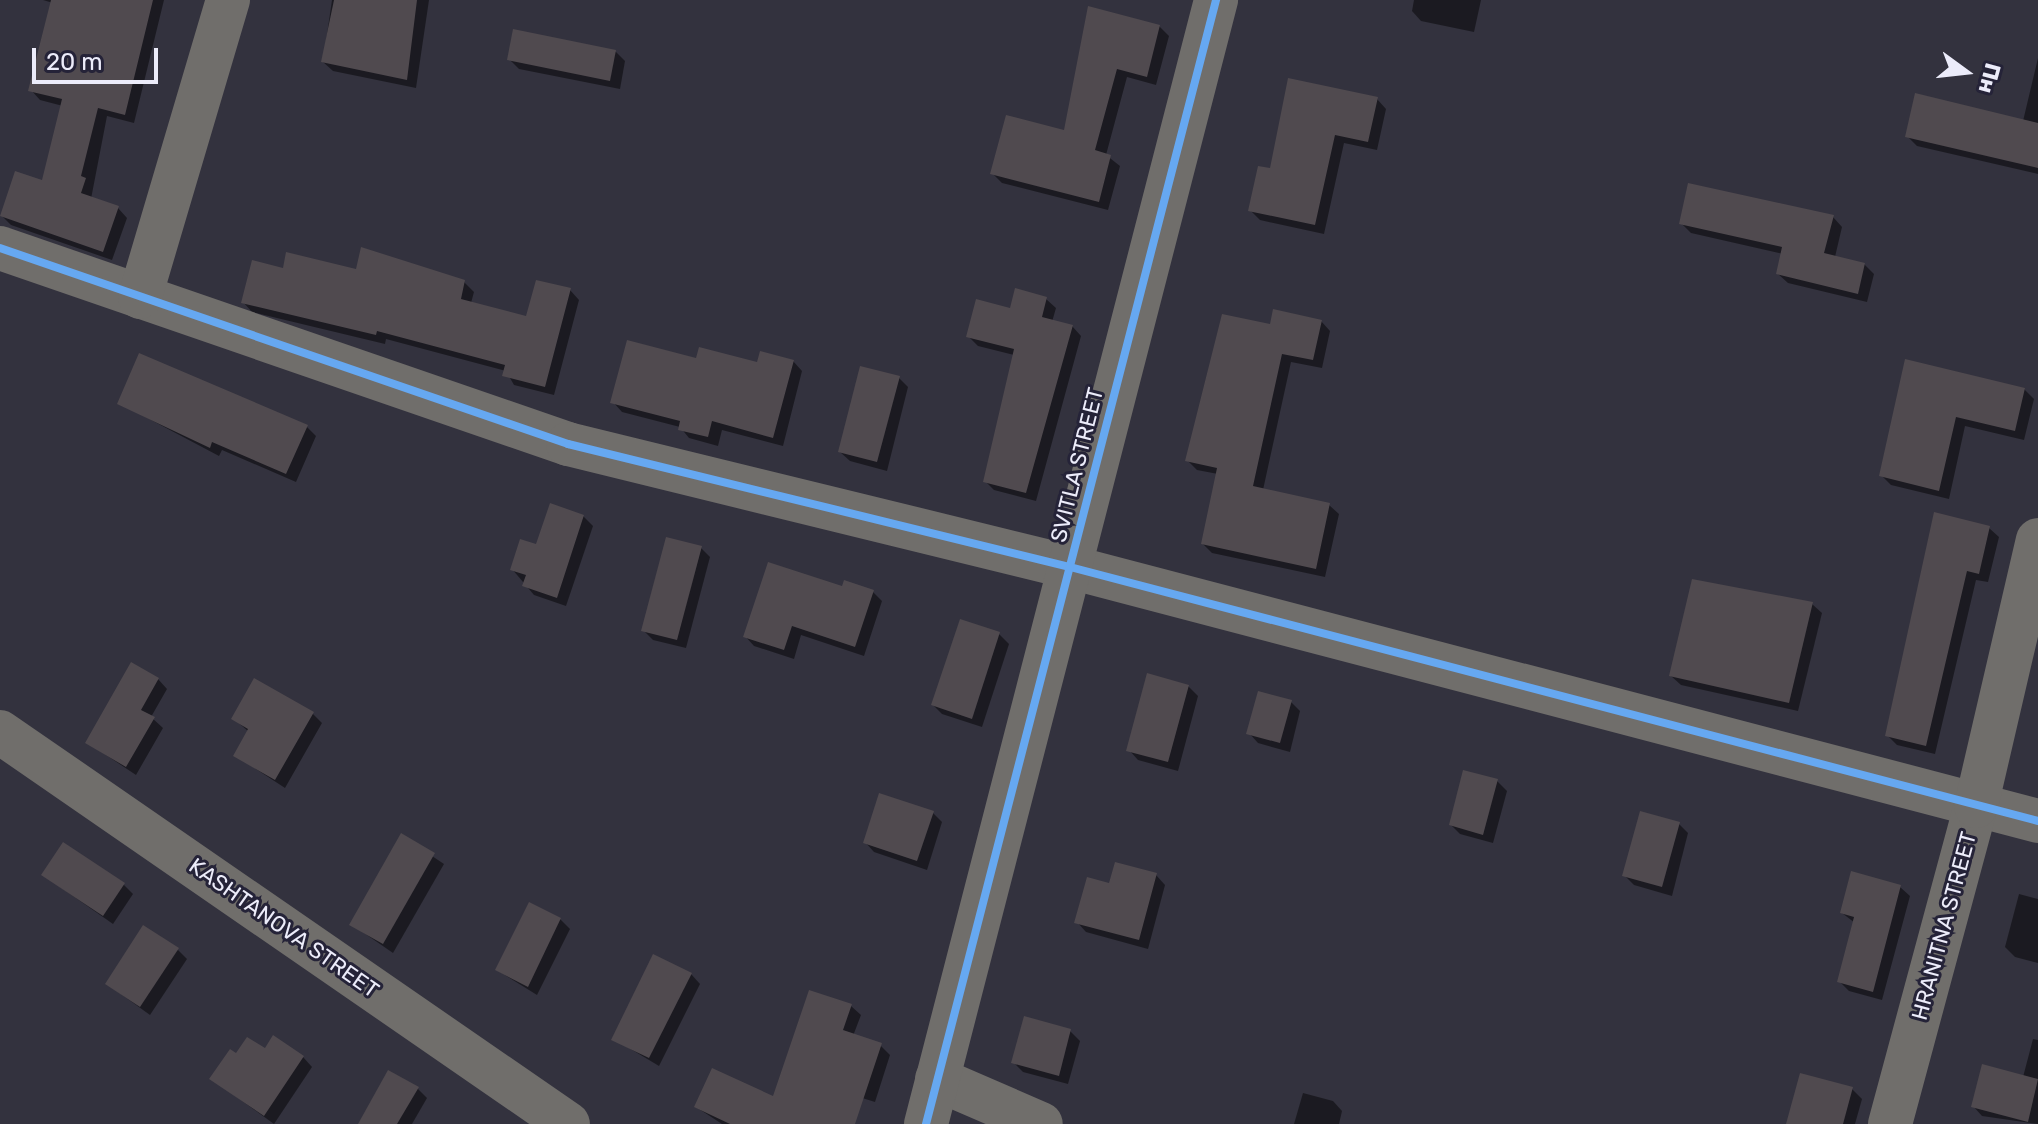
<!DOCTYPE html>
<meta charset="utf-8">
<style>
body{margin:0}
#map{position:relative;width:2038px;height:1124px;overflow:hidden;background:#33323e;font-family:Rubik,sans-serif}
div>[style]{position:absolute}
.shadow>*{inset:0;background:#0007}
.building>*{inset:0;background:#504a4f}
.minor>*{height:44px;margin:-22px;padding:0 22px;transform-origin:22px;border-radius:22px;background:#706e6b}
.cycleway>*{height:8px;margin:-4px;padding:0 4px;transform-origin:4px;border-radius:4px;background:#66a8f1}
span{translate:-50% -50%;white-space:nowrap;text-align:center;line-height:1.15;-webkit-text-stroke:6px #252338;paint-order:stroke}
.street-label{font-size:22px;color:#ececfa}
.north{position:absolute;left:1926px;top:32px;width:80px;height:80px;-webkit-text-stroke:6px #252338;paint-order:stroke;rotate:105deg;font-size:22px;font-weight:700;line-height:32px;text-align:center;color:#ececfa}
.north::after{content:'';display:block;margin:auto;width:28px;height:36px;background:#ececfa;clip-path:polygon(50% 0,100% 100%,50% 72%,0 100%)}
.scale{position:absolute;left:32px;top:48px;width:126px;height:36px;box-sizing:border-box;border:4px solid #ececfa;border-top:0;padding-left:10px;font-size:24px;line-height:28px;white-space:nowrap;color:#ececfa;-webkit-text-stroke:6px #252338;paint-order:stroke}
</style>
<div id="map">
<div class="shadow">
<i style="clip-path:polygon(43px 0,164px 0,134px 123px,107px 116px,91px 199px,118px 208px,127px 218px,112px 260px,11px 225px,2px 216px,44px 183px,63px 106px,40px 100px,31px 90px,53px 3px)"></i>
<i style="clip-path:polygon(332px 0,429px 0,416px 88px,333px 71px,323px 62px)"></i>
<i style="clip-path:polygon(1414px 0,1481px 0,1474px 32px,1421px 21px,1412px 11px)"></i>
<i style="clip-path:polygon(1089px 8px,1159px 26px,1169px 36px,1156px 85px,1127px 77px,1106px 155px,1120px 166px,1108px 210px,1002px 183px,992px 173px,1066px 132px)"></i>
<i style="clip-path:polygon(616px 52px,625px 61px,620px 89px,519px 69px,509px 59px)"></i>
<i style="clip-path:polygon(2038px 58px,2038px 174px,1917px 146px,1907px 136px,2023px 121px)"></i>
<i style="clip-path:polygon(1377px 99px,1386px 109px,1377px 150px,1344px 143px,1324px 234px,1260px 220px,1251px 211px,1272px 171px)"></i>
<i style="clip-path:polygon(1833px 217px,1842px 227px,1835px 257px,1864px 264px,1874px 274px,1867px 302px,1788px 283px,1778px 274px,1783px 254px,1691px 233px,1681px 223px)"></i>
<i style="clip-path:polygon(284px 271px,464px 282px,474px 292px,471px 303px,528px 319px,570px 290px,579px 300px,554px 395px,514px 385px,506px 371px,386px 339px,385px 344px,252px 312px,243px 302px)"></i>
<i style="clip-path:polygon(1046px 299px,1056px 308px,1052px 322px,1072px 326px,1081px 336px,1036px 501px,994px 490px,985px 481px,1014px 355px,978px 346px,968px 336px)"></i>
<i style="clip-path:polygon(1321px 321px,1330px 331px,1322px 368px,1291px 362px,1263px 490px,1329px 505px,1339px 514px,1325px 577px,1212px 553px,1203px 544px,1218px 474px,1197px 470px,1187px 460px,1271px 326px)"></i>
<i style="clip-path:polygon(698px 360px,758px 365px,793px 361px,802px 371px,783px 446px,722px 430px,718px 446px,689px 438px,680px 427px,622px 412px,613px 402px)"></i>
<i style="clip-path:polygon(1906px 362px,2024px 389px,2034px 399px,2024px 440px,1965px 426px,1949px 499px,1891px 485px,1882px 476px)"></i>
<i style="clip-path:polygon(899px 378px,908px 387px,887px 471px,850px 461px,840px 452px)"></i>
<i style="clip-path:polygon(119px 403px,306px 426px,316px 436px,296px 482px,222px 450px,219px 456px)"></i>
<i style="clip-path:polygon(1936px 515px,1989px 528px,1999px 537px,1988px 582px,1976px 580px,1935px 754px,1897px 745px,1887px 735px)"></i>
<i style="clip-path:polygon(583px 516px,593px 526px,566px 606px,534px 595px,512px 569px)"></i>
<i style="clip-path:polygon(701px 548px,710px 557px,686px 648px,653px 640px,643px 630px)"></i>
<i style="clip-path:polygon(873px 592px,882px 601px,864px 656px,801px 635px,794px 659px,754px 646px,745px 636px)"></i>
<i style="clip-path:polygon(1812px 604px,1822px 613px,1798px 711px,1681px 685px,1671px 676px)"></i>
<i style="clip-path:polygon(999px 634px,1009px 644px,982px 727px,942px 714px,933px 705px)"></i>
<i style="clip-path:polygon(158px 679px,167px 689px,151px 717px,163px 728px,136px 775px,88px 743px)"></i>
<i style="clip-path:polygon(1188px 686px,1198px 696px,1178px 771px,1138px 760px,1129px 750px)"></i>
<i style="clip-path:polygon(1291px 702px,1300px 711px,1290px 752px,1258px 743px,1249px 733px)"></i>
<i style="clip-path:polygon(313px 714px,322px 723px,285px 788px,236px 756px,249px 732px,233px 718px)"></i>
<i style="clip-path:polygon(1497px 781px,1507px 791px,1493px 843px,1460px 834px,1451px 825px)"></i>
<i style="clip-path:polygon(933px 813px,942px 822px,927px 870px,874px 852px,865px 842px)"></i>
<i style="clip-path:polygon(1679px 824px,1688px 833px,1672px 896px,1634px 885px,1625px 876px)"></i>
<i style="clip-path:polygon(402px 836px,444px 864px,393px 953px,351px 924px)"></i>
<i style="clip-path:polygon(43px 875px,124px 885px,133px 894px,113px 924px)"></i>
<i style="clip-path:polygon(1156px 875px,1165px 885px,1148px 949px,1086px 932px,1077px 922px)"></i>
<i style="clip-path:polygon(1900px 887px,1910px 896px,1882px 1000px,1849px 991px,1839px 981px,1855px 923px,1842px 913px)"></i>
<i style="clip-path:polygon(2019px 894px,2038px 899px,2038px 963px,2015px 957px,2005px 947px)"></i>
<i style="clip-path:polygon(560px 919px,570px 929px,537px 995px,497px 970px)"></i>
<i style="clip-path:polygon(178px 950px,187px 959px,150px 1015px,107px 984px)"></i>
<i style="clip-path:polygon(691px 974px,700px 984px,659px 1066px,614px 1039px)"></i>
<i style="clip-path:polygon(851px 1006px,861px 1015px,853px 1036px,880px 1045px,890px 1055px,875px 1102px,843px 1092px,829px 1124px,722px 1124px,696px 1107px,775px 1098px)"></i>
<i style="clip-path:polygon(1070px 1031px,1080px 1041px,1068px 1084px,1023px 1072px,1014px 1063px)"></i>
<i style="clip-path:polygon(2033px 1039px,2038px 1040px,2038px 1124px,1982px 1116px,1973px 1106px,2023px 1077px)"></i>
<i style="clip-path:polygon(265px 1051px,303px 1057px,312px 1067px,274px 1124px,212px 1079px,237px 1056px)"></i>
<i style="clip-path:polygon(417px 1088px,427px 1098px,412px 1124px,360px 1124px)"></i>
<i style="clip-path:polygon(1852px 1089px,1862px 1099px,1855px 1124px,1789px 1124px)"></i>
<i style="clip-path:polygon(1303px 1093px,1333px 1101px,1342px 1111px,1339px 1124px,1294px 1124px)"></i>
</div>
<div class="building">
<i style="clip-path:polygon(51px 0,153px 0,125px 115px,98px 108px,81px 176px,86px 178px,81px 193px,119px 206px,103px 252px,0 216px,15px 171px,42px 180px,62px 99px,28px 91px)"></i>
<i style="clip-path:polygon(334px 0,417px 0,407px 80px,321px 62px)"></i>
<i style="clip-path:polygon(1088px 6px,1160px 25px,1147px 77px,1117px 69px,1095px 150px,1111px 155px,1099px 202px,990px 174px,1006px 115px,1064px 130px)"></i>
<i style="clip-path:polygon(513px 29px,616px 50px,610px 81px,507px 60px)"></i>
<i style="clip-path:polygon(1288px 78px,1378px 97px,1368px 142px,1335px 135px,1315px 225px,1248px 211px,1258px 166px,1270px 168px)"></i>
<i style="clip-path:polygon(1915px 93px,2038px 123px,2038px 168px,1905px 137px)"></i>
<i style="clip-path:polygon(1688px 183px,1834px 215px,1824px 253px,1865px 263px,1858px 294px,1776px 274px,1782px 247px,1679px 224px)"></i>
<i style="clip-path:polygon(361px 247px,465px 280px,461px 299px,526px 316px,536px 280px,571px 288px,545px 387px,502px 376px,505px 365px,377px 331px,376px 335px,241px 303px,252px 260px,283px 268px,286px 252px,356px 269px)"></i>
<i style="clip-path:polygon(1015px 288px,1047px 297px,1042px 317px,1073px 325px,1026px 493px,983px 482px,1014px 349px,966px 337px,976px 299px,1010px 308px)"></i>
<i style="clip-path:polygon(1273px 309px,1322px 320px,1313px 360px,1282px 354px,1253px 486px,1330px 503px,1316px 569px,1201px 544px,1217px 468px,1185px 461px,1222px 314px,1270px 324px)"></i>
<i style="clip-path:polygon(627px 340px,696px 358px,699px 347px,757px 362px,760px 351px,794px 360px,773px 438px,712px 421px,708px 437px,678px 430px,680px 421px,610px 403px)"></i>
<i style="clip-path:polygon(139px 353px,308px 425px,286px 474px,212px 442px,210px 448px,117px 404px)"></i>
<i style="clip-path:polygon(1905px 359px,2025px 388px,2015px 431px,1956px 417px,1939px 491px,1879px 476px)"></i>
<i style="clip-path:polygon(860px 366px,900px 376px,877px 462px,838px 452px)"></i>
<i style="clip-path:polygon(550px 503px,584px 515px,557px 598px,522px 586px,526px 575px,510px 570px,520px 539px,536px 544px)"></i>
<i style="clip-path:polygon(1934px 512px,1990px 526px,1979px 574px,1967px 571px,1926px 746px,1885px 736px)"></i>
<i style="clip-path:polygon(666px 537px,702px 546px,677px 640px,641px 631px)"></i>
<i style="clip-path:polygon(768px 562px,842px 586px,844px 580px,874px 590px,855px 647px,792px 626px,784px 650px,743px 637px)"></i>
<i style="clip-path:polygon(1692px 579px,1813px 602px,1789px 703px,1669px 676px)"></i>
<i style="clip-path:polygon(960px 619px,1000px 632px,972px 719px,931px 705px)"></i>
<i style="clip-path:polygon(131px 662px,159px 678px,141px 710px,155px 717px,126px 767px,85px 743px)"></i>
<i style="clip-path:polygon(1147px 673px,1189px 685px,1168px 762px,1126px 751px)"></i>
<i style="clip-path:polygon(254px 678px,314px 712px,275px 780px,233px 756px,248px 729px,231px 719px)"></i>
<i style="clip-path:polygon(1258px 691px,1292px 700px,1280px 743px,1246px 734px)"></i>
<i style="clip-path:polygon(1463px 770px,1498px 779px,1483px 835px,1449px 825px)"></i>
<i style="clip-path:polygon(879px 793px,934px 811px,917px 861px,863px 843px)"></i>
<i style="clip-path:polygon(1640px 811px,1680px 822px,1662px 887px,1622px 876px)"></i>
<i style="clip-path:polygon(401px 833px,435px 853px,383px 944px,349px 925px)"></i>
<i style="clip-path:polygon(63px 842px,125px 883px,103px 916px,41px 875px)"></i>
<i style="clip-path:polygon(1115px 862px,1157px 873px,1139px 940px,1074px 923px,1087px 877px,1109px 883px)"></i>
<i style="clip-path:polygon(1851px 871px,1901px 885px,1873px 992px,1837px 982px,1854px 917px,1840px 913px)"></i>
<i style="clip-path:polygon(529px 902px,561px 918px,528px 987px,495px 970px)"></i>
<i style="clip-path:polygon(143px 925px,179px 948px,140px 1007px,105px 984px)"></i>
<i style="clip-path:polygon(653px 954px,692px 973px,649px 1058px,611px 1040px)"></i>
<i style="clip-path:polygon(809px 990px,852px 1004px,843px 1030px,882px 1043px,855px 1124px,730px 1124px,694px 1107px,712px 1068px,773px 1096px)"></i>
<i style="clip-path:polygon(1024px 1016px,1071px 1029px,1059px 1076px,1011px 1063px)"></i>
<i style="clip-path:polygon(273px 1035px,304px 1056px,264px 1116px,209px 1079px,230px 1049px,236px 1053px,247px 1037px,265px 1048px)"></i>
<i style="clip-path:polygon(1982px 1064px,2038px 1079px,2028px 1122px,1971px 1107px)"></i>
<i style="clip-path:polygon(388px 1070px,419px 1087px,397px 1124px,358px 1124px)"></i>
<i style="clip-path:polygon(1800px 1073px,1853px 1087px,1843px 1124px,1786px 1124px)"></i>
</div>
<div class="minor">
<i style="left:0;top:248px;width:601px;rotate:19.04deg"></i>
<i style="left:568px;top:444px;width:517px;rotate:13.77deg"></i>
<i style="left:1070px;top:567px;width:1001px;rotate:14.7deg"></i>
<i style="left:140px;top:297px;width:310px;rotate:-73.5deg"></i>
<i style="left:0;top:732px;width:690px;rotate:34.61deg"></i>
<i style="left:937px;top:1079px;width:113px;rotate:23.4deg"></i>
<i style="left:926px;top:1124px;width:1161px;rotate:-75.53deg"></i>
<i style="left:1890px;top:1124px;width:329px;rotate:-74.9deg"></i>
<i style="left:1976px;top:806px;width:273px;rotate:-76.9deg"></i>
</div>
<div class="cycleway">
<i style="left:0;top:248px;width:601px;rotate:19.04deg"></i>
<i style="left:568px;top:444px;width:517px;rotate:13.77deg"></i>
<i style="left:1070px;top:567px;width:1001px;rotate:14.7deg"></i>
<i style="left:926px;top:1124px;width:1161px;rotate:-75.53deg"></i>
</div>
<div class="street-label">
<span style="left:1077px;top:465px;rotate:-76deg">SVITLA STREET</span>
<span style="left:1944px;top:926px;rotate:-75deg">HRANITNA STREET</span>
<span style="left:284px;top:928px;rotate:35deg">KASHTANOVA STREET</span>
</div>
<div class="north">Пн</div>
<div class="scale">20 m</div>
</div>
